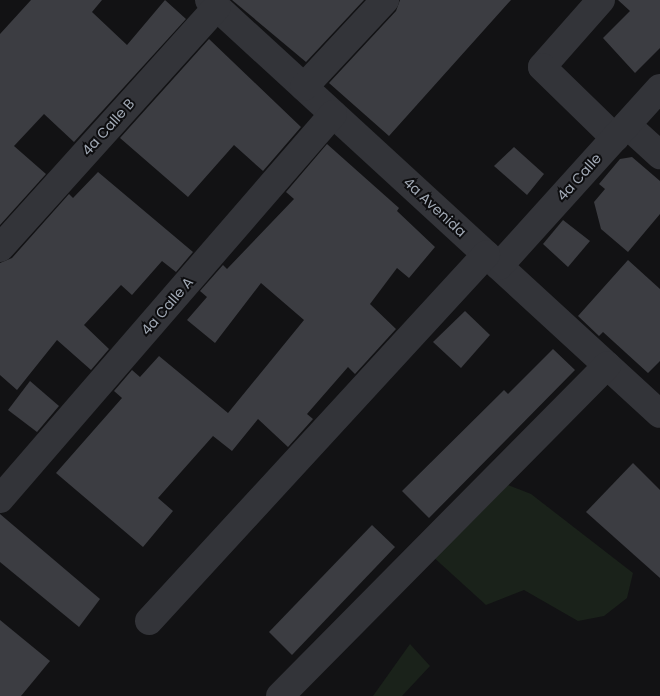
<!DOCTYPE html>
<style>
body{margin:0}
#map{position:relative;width:660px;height:696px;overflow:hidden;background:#121214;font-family:Poppins,sans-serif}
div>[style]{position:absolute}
.green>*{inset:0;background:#1a221a}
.building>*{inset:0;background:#3c3d42}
.minor>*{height:28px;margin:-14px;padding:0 14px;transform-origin:14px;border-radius:14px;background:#333439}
span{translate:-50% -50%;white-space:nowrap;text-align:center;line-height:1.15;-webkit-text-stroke:4px #0d0d0f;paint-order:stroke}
.street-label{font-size:14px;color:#a2aab6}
</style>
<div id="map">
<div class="green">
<i style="clip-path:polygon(508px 485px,531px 494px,633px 573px,627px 598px,604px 616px,578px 621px,524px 590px,486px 605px,431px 555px)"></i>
<i style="clip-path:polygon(410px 644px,430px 666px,402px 696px,373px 696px)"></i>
</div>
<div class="building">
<i style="clip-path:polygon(31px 0,102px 0,92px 12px,127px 45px,165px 0,186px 19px,74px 142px,44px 114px,14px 146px,46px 174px,0 225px,0 34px)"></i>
<i style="clip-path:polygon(232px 0,364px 0,306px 62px)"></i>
<i style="clip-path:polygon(400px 0,511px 0,389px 136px,329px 83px,396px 11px)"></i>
<i style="clip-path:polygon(618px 0,660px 0,660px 48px,635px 73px,603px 38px,630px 11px)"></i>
<i style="clip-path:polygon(209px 39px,301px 127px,263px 171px,234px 145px,188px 197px,120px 138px)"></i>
<i style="clip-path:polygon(327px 144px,399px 208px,397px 211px,435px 247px,409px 278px,397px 268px,370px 304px,396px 329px,355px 374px,348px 367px,307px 414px,313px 419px,288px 447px,258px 419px,232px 451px,213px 436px,158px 498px,173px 511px,143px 547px,56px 473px,122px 398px,114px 391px,132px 370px,140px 377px,159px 356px,228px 413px,304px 320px,261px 283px,215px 343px,187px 320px,207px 297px,200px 291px,223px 265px,227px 269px,294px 199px,286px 192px)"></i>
<i style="clip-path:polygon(514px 147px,544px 174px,527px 195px,494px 166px)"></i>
<i style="clip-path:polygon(632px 157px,660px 181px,660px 214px,628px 252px,601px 229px,594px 202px,605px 189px,599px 184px,620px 159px)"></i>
<i style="clip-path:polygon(98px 172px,193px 252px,176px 272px,162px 261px,132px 295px,121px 285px,84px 325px,109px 349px,91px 370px,57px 340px,17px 390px,0 375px,0 263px,12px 258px,69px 194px,73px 198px)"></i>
<i style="clip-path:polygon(563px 220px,590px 241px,568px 267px,543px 244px)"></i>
<i style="clip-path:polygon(628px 260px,660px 289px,660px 361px,648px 373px,603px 332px,599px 336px,578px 316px)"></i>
<i style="clip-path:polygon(465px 311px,490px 335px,461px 368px,433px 342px)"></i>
<i style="clip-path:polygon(553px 349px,575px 370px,429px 518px,402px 491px,504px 390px,508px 394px)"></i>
<i style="clip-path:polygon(30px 381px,59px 406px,37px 432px,8px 410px)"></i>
<i style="clip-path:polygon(633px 463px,660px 490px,660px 578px,586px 512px)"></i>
<i style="clip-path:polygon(0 514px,100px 599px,79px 627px,0 562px)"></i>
<i style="clip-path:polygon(372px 525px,395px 547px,292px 655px,269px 632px)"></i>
<i style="clip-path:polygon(0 620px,50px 661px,21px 696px,0 696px)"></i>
</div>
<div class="minor">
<i style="left:209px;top:0;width:612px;rotate:42.55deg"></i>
<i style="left:601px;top:0;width:89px;rotate:131.4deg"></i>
<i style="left:542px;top:67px;width:102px;rotate:44.2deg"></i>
<i style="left:304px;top:87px;width:119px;rotate:-47deg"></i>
<i style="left:627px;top:125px;width:45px;rotate:42.3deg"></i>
<i style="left:0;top:248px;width:324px;rotate:-48deg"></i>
<i style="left:499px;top:266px;width:240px;rotate:-47.9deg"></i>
<i style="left:0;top:499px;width:509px;rotate:-49.14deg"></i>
<i style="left:149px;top:621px;width:498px;rotate:-47.4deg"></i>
<i style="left:280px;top:696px;width:465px;rotate:-45.3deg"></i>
</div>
<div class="street-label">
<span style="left:108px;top:127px;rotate:-48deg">4a Calle B</span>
<span style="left:579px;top:177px;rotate:-48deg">4a Calle</span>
<span style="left:435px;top:207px;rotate:43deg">4a Avenida</span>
<span style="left:167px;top:306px;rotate:-49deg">4a Calle A</span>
</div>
</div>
